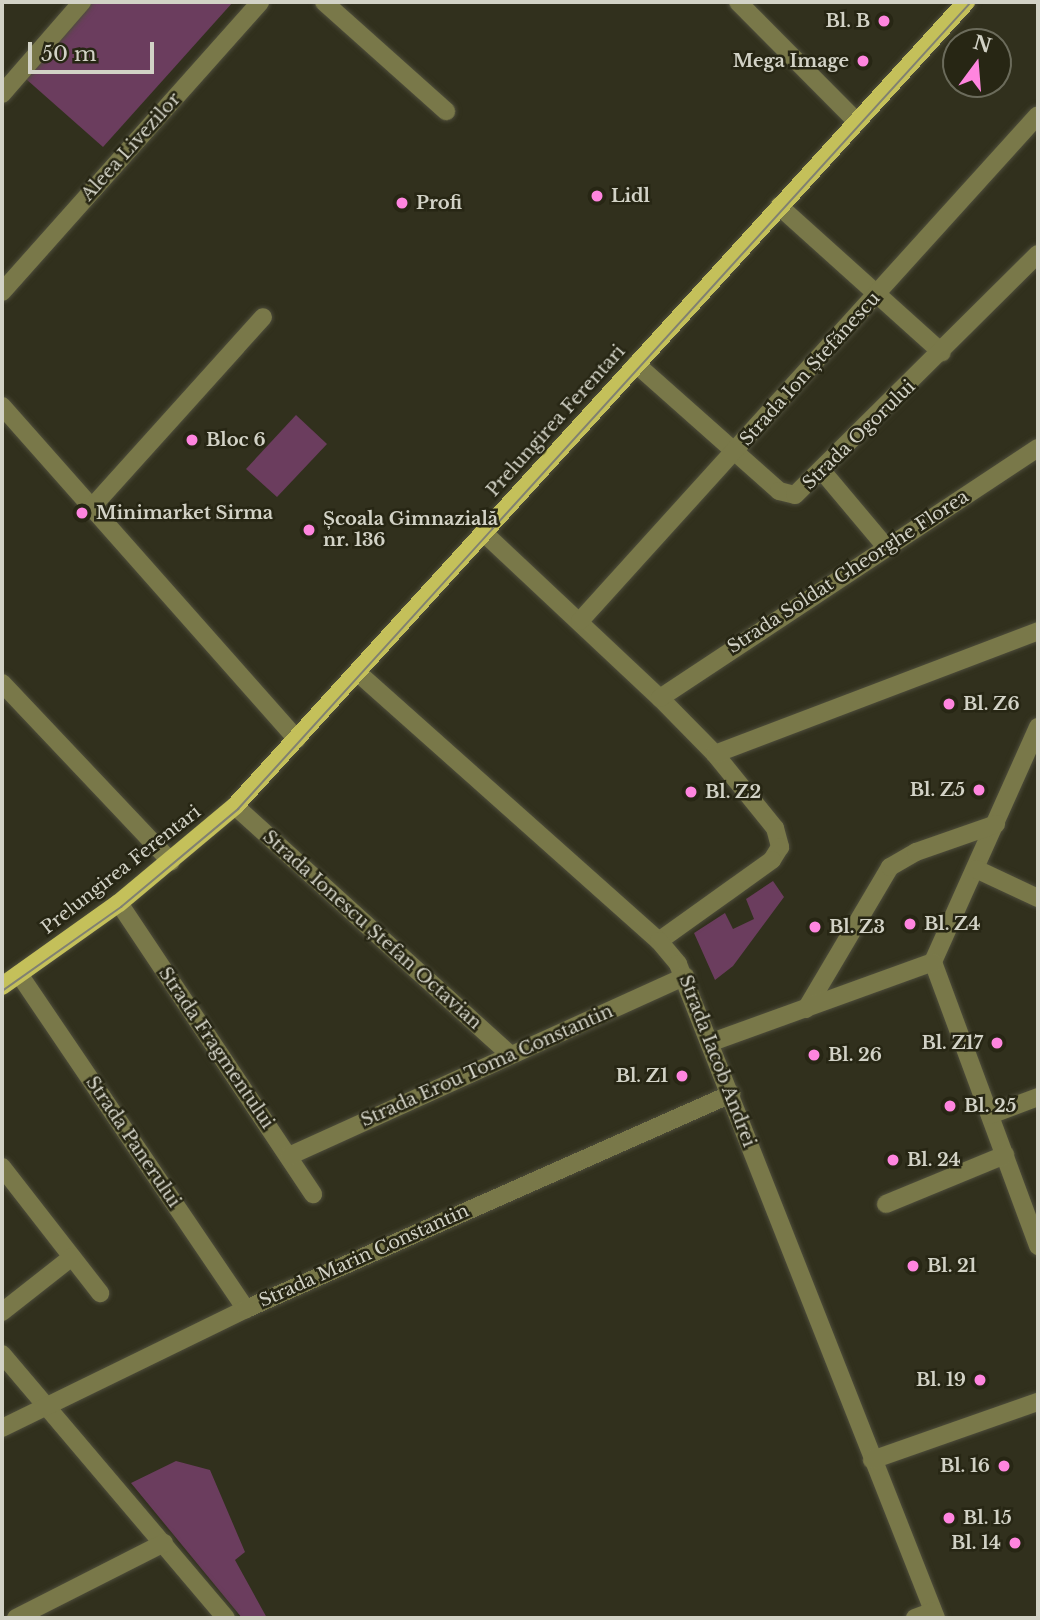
<!DOCTYPE html>
<meta charset="utf-8">
<style>
body{margin:0}
#map{position:relative;width:1040px;height:1620px;overflow:hidden;background:#31301d;font-family:"Libre Baskerville",serif}
div>[style]{position:absolute}
.green>*{inset:0;background:#6b3d5e}
.roads{filter:drop-shadow(0 0 2px #4e4d3b) drop-shadow(0 0 2px #4e4d3b)}
.minor>*{height:18px;margin:-9px;padding:0 9px;transform-origin:9px;border-radius:9px;background:#797849}
.major>*{height:18px;margin:-9px;padding:0 9px;transform-origin:9px;border-radius:9px;background:#c4c05a}
.tram>*{height:2px;margin:-1px;padding:0 1px;transform-origin:1px;border-radius:1px;background:#818171}
.dots>*{width:19px;height:19px;translate:-50% -50%;box-sizing:border-box;border:4px solid #272614;border-radius:50%}
span{translate:-50% -50%;white-space:nowrap;text-align:center;line-height:1.15;-webkit-text-stroke:5px #272614;paint-order:stroke}
.poi-label{font-size:18px;color:#d2d2c6;font-weight:700}
.right{translate:-100% -50%;text-align:right}
.left{translate:0 -50%;text-align:left}
.street-label{font-size:18px;color:#d2d2c6}
.frame{position:absolute;inset:0;border:4px solid #d2d2c6;pointer-events:none}
.north{position:absolute;left:942px;top:28px;width:70px;height:70px;box-sizing:border-box;background:#272614;border:2px solid #6b6b5b;border-radius:50%;rotate:16deg;font-size:19px;font-weight:700;line-height:28px;text-align:center;color:#d2d2c6}
.north::after{content:'';display:block;margin:auto;width:24px;height:32px;background:#ff85df;clip-path:polygon(50% 0,100% 100%,50% 72%,0 100%)}
.scale{position:absolute;left:28px;top:42px;width:126px;height:32px;box-sizing:border-box;border:4px solid #d2d2c6;border-top:0;padding-left:9px;font-size:21px;line-height:24px;white-space:nowrap;color:#d2d2c6;-webkit-text-stroke:5px #272614;paint-order:stroke}
</style>
<div id="map">
<div class="green">
<i style="clip-path:polygon(92px 2px,233px 2px,103px 147px,26px 79px)"></i>
<i style="clip-path:polygon(296px 415px,327px 444px,277px 497px,246px 469px)"></i>
<i style="clip-path:polygon(773px 881px,784px 897px,733px 966px,715px 980px,694px 933px,725px 913px,733px 929px,754px 919px,746px 899px)"></i>
<i style="clip-path:polygon(176px 1461px,210px 1470px,245px 1552px,235px 1560px,267px 1618px,242px 1618px,131px 1483px)"></i>
</div>
<div class="roads">
<div class="minor">
<i style="left:324px;top:2px;width:164px;rotate:41.8deg"></i>
<i style="left:738px;top:2px;width:169px;rotate:45.2deg"></i>
<i style="left:2px;top:94px;width:122px;rotate:-49deg"></i>
<i style="left:779px;top:206px;width:219px;rotate:42deg"></i>
<i style="left:2px;top:292px;width:388px;rotate:-48.3deg"></i>
<i style="left:636px;top:364px;width:191px;rotate:41.6deg"></i>
<i style="left:779px;top:491px;width:16px;rotate:14deg"></i>
<i style="left:795px;top:495px;width:342px;rotate:-44.8deg"></i>
<i style="left:2px;top:406px;width:445px;rotate:48.5deg"></i>
<i style="left:823px;top:472px;width:98px;rotate:50deg"></i>
<i style="left:93px;top:506px;width:254px;rotate:-48deg"></i>
<i style="left:483px;top:532px;width:243px;rotate:43.2deg"></i>
<i style="left:660px;top:698px;width:78px;rotate:45.5deg"></i>
<i style="left:715px;top:754px;width:95px;rotate:51deg"></i>
<i style="left:775px;top:828px;width:20px;rotate:75deg"></i>
<i style="left:780px;top:847px;width:15px;rotate:122deg"></i>
<i style="left:772px;top:860px;width:139px;rotate:144.4deg"></i>
<i style="left:580px;top:621px;width:682px;rotate:-47.85deg"></i>
<i style="left:357px;top:672px;width:404px;rotate:41.7deg"></i>
<i style="left:659px;top:941px;width:30px;rotate:50deg"></i>
<i style="left:678px;top:964px;width:703px;rotate:68.47deg"></i>
<i style="left:2px;top:683px;width:246px;rotate:46.6deg"></i>
<i style="left:660px;top:698px;width:453px;rotate:-33.5deg"></i>
<i style="left:1038px;top:727px;width:257px;rotate:114.1deg"></i>
<i style="left:933px;top:962px;width:303px;rotate:69.7deg"></i>
<i style="left:715px;top:754px;width:346px;rotate:-20.8deg"></i>
<i style="left:235px;top:806px;width:370px;rotate:42.1deg"></i>
<i style="left:976px;top:869px;width:68px;rotate:25.1deg"></i>
<i style="left:119px;top:903px;width:350px;rotate:56.3deg"></i>
<i style="left:19px;top:974px;width:405px;rotate:55.9deg"></i>
<i style="left:806px;top:1009px;width:165px;rotate:-59.4deg"></i>
<i style="left:890px;top:867px;width:30px;rotate:-30deg"></i>
<i style="left:916px;top:852px;width:85px;rotate:-19.3deg"></i>
<i style="left:712px;top:1042px;width:235px;rotate:-19.9deg"></i>
<i style="left:990px;top:1115px;width:51px;rotate:-20.6deg"></i>
<i style="left:289px;top:1156px;width:435px;rotate:-24.4deg"></i>
<i style="left:2px;top:1167px;width:160px;rotate:52.1deg"></i>
<i style="left:886px;top:1204px;width:129px;rotate:-22.4deg"></i>
<i style="left:2px;top:1312px;width:89px;rotate:-38.2deg"></i>
<i style="left:2px;top:1354px;width:346px;rotate:49.7deg"></i>
<i style="left:2px;top:1428px;width:271px;rotate:-26deg"></i>
<i style="left:246px;top:1309px;width:531px;rotate:-23.91deg"></i>
<i style="left:872px;top:1460px;width:176px;rotate:-19.3deg"></i>
<i style="left:16px;top:1618px;width:166px;rotate:-26.9deg"></i>
<i style="left:915px;top:1618px;width:19px;rotate:-21deg"></i>
</div>
<div class="major">
<i style="left:2px;top:986px;width:143px;rotate:-35.4deg"></i>
<i style="left:119px;top:903px;width:151px;rotate:-39.9deg"></i>
<i style="left:235px;top:806px;width:1087px;rotate:-47.72deg"></i>
</div>
</div>
<div class="tram">
<i style="left:2px;top:991px;width:146px;rotate:-35.2deg"></i>
<i style="left:121px;top:907px;width:153px;rotate:-39.9deg"></i>
<i style="left:238px;top:809px;width:1090px;rotate:-47.75deg"></i>
</div>
<div class="dots">
<i style="left:884px;top:21px;background:#ff85df"></i>
<i style="left:863px;top:61px;background:#ff85df"></i>
<i style="left:597px;top:196px;background:#ff85df"></i>
<i style="left:402px;top:203px;background:#ff85df"></i>
<i style="left:192px;top:440px;background:#ff85df"></i>
<i style="left:82px;top:513px;background:#ff85df"></i>
<i style="left:309px;top:530px;background:#ff85df"></i>
<i style="left:949px;top:704px;background:#ff85df"></i>
<i style="left:979px;top:790px;background:#ff85df"></i>
<i style="left:691px;top:792px;background:#ff85df"></i>
<i style="left:910px;top:924px;background:#ff85df"></i>
<i style="left:815px;top:927px;background:#ff85df"></i>
<i style="left:997px;top:1043px;background:#ff85df"></i>
<i style="left:814px;top:1055px;background:#ff85df"></i>
<i style="left:682px;top:1076px;background:#ff85df"></i>
<i style="left:950px;top:1106px;background:#ff85df"></i>
<i style="left:893px;top:1160px;background:#ff85df"></i>
<i style="left:913px;top:1266px;background:#ff85df"></i>
<i style="left:980px;top:1380px;background:#ff85df"></i>
<i style="left:1004px;top:1466px;background:#ff85df"></i>
<i style="left:949px;top:1518px;background:#ff85df"></i>
<i style="left:1015px;top:1543px;background:#ff85df"></i>
</div>
<div class="poi-label">
<span class="right" style="left:870px;top:21px">Bl. B</span>
<span class="right" style="left:849px;top:61px">Mega Image</span>
<span class="left" style="left:611px;top:196px">Lidl</span>
<span class="left" style="left:416px;top:203px">Profi</span>
<span class="left" style="left:206px;top:440px">Bloc 6</span>
<span class="left" style="left:96px;top:513px">Minimarket Sirma</span>
<span class="left" style="left:323px;top:530px">Școala Gimnazială<br>nr. 136</span>
<span class="left" style="left:963px;top:704px">Bl. Z6</span>
<span class="right" style="left:965px;top:790px">Bl. Z5</span>
<span class="left" style="left:705px;top:792px">Bl. Z2</span>
<span class="left" style="left:924px;top:924px">Bl. Z4</span>
<span class="left" style="left:829px;top:927px">Bl. Z3</span>
<span class="right" style="left:983px;top:1043px">Bl. Z17</span>
<span class="left" style="left:828px;top:1055px">Bl. 26</span>
<span class="right" style="left:668px;top:1076px">Bl. Z1</span>
<span class="left" style="left:964px;top:1106px">Bl. 25</span>
<span class="left" style="left:907px;top:1160px">Bl. 24</span>
<span class="left" style="left:927px;top:1266px">Bl. 21</span>
<span class="right" style="left:966px;top:1380px">Bl. 19</span>
<span class="right" style="left:990px;top:1466px">Bl. 16</span>
<span class="left" style="left:963px;top:1518px">Bl. 15</span>
<span class="right" style="left:1001px;top:1543px">Bl. 14</span>
</div>
<div class="street-label">
<span style="left:131px;top:147px;rotate:-48deg">Aleea Livezilor</span>
<span style="left:810px;top:369px;rotate:-48deg">Strada Ion Ștefănescu</span>
<span style="left:556px;top:421px;rotate:-48deg">Prelungirea Ferentari</span>
<span style="left:859px;top:435px;rotate:-44deg">Strada Ogorului</span>
<span style="left:848px;top:572px;rotate:-33deg">Strada Soldat Gheorghe Florea</span>
<span style="left:121px;top:870px;rotate:-38deg">Prelungirea Ferentari</span>
<span style="left:372px;top:930px;rotate:42deg">Strada Ionescu Ștefan Octavian</span>
<span style="left:216px;top:1048px;rotate:56deg">Strada Fragmentului</span>
<span style="left:717px;top:1061px;rotate:69deg">Strada Iacob Andrei</span>
<span style="left:487px;top:1066px;rotate:-24deg">Strada Erou Toma Constantin</span>
<span style="left:133px;top:1142px;rotate:56deg">Strada Panerului</span>
<span style="left:364px;top:1256px;rotate:-24deg">Strada Marin Constantin</span>
</div>
<div class="frame"></div>
<div class="north">N</div>
<div class="scale">50 m</div>
</div>
